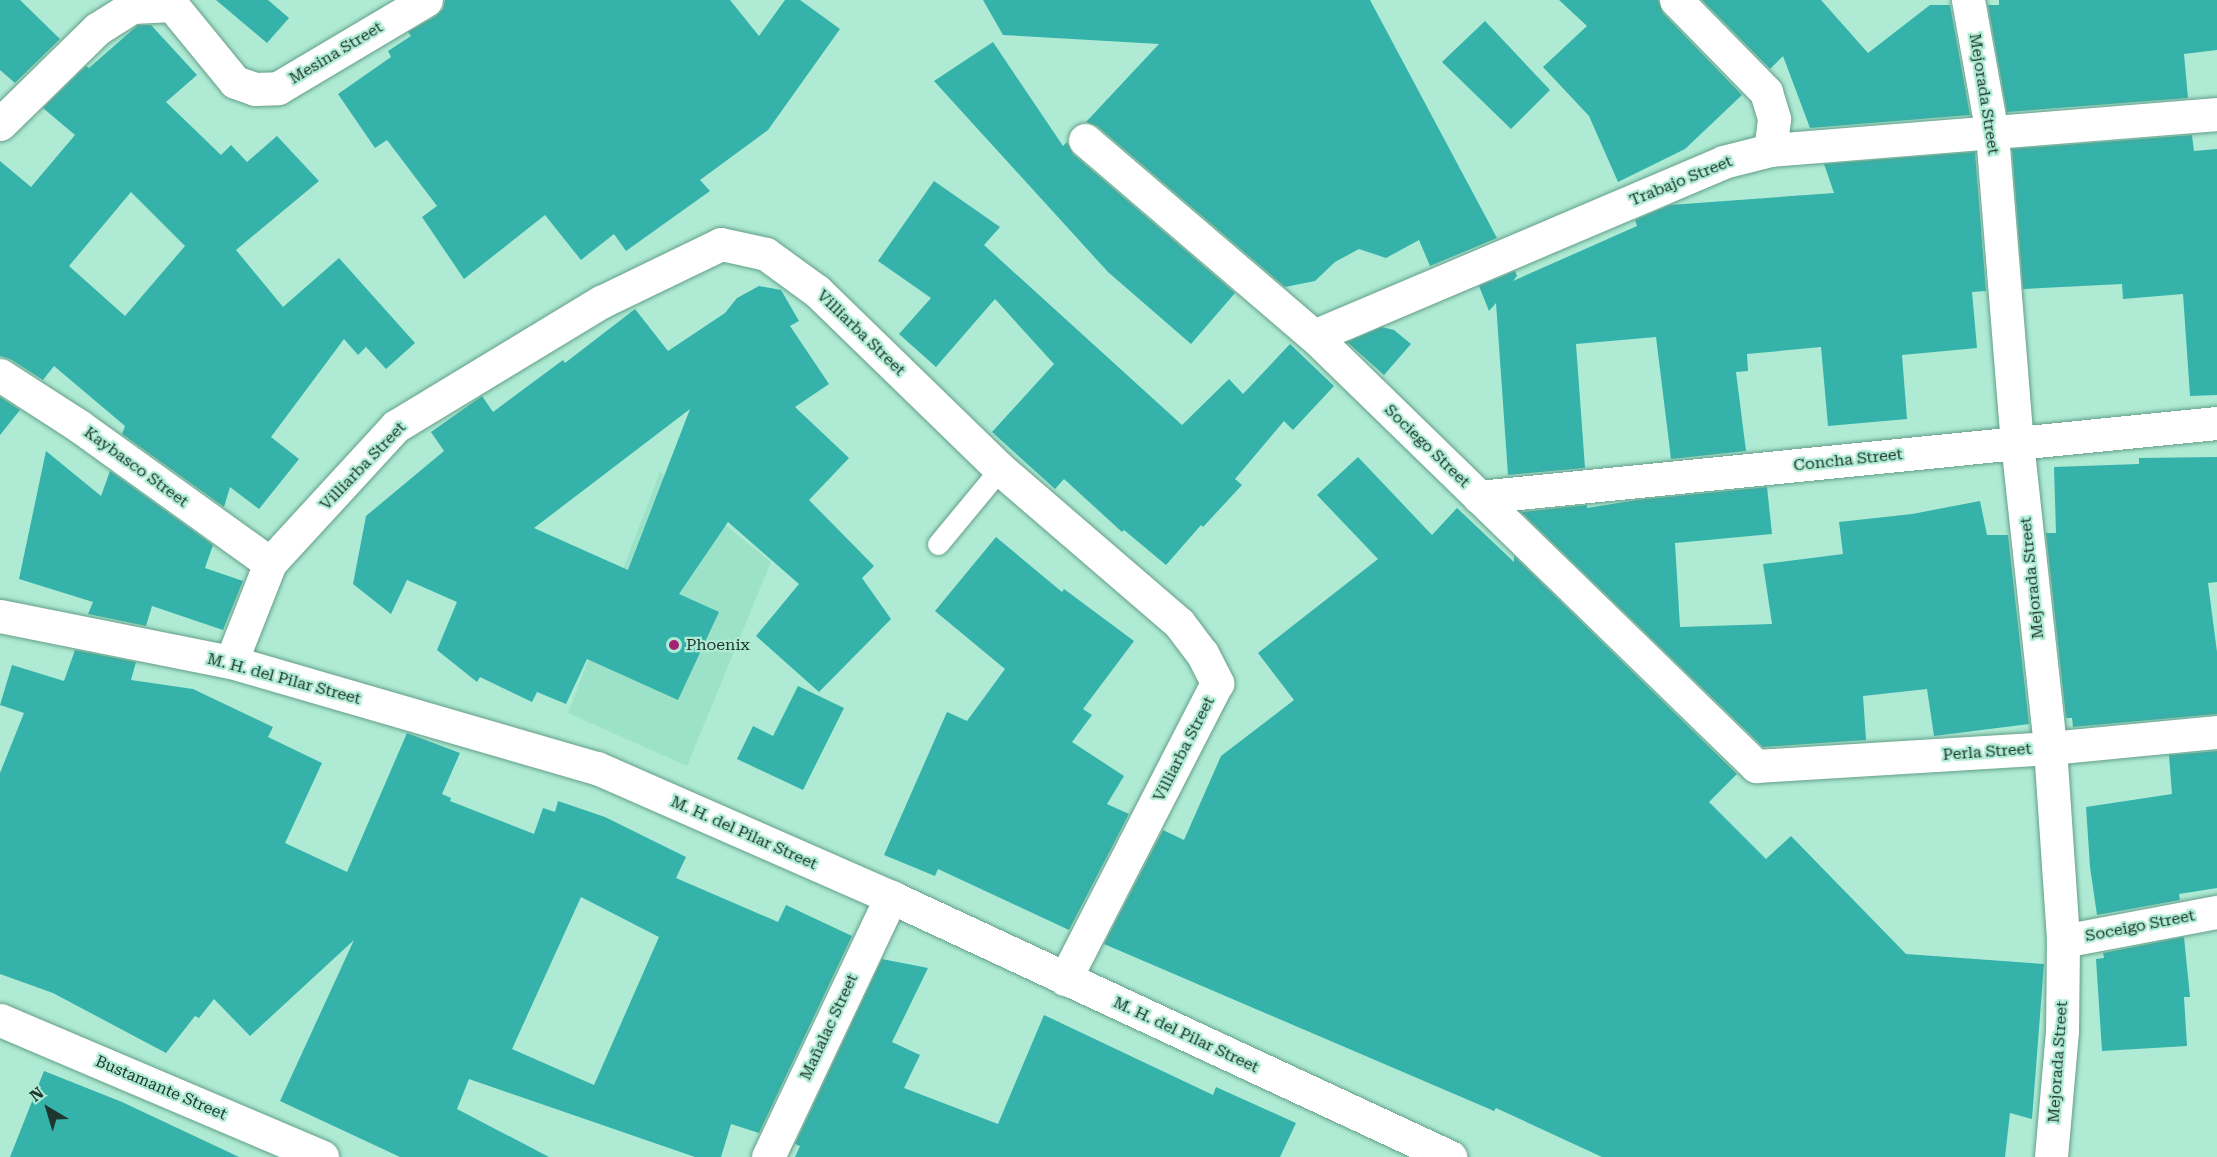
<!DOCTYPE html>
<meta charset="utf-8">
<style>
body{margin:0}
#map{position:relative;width:2217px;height:1157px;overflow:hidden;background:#afebd4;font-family:"Roboto Serif",serif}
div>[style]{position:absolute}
.built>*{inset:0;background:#9ce2c8}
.building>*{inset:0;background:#35b2aa}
.roads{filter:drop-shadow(0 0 2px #649e89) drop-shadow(0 0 2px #649e89)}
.lane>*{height:21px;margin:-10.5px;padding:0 10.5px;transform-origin:10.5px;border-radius:10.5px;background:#fff}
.street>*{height:33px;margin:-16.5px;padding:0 16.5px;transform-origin:16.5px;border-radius:16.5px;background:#fff}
.secondary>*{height:33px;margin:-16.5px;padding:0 16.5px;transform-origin:16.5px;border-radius:16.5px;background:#fff}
.dots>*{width:16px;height:16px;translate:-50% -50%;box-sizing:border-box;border:3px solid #afebd4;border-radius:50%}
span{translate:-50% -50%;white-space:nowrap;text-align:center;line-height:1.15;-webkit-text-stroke:4.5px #afebd4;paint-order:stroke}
.street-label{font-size:16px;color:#1e362d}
.poi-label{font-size:16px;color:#1e362d}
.left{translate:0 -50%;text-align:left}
.north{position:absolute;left:18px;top:1079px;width:60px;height:60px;-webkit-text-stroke:4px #afebd4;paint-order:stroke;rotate:322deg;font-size:16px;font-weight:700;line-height:24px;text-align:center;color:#1e362d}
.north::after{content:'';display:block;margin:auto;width:21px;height:27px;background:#1e362d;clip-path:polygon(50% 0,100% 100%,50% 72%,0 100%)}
</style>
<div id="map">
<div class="built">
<i style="clip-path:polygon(660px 472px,771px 562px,687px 766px,568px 713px)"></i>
</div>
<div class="building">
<i style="clip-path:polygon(0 0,20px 0,60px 39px,15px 83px,0 70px)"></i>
<i style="clip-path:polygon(216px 0,268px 0,289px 18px,267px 43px)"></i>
<i style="clip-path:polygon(445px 0,730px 0,759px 36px,785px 0,800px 0,840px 29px,768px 130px,700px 180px,710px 191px,626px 251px,614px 234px,581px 260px,545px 215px,464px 279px,422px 217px,437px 206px,387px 140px,375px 148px,338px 94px,391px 57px,388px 51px,411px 36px,408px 32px,436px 16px,443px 9px)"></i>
<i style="clip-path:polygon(983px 0,1370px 0,1497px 238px,1430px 266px,1419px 240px,1386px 258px,1359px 249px,1335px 262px,1315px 281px,1285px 287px,1097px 126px,1086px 122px,1159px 44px,1003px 35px)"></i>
<i style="clip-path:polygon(1559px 0,1658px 0,1663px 13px,1742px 95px,1685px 149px,1618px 182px,1589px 116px,1543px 67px,1587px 26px)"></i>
<i style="clip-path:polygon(1702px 0,1821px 0,1868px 53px,1930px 5px,1950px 5px,1970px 115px,1810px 128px,1783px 56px,1770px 69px)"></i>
<i style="clip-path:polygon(1999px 0,2217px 0,2217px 50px,2184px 54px,2188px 98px,2007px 112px,1988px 5px,1999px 5px)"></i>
<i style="clip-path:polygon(1485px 21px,1550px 90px,1511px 129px,1442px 62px)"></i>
<i style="clip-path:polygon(evenodd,138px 25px,151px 25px,197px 75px,166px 102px,221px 155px,231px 145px,247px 162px,277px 136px,319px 181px,236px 250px,283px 307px,339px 258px,415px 343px,386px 369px,366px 347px,358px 355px,344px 339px,271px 437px,299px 459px,259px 509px,230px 487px,224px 507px,122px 434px,125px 426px,54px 366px,43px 380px,10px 359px,0 356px,0 161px,31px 187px,75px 135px,43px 108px,86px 66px,89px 68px,138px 25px,131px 192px,185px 246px,125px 316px,69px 266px,131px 192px)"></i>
<i style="clip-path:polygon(993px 42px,1063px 146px,1067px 142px,1073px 154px,1235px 293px,1191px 344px,1108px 272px,934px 81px)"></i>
<i style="clip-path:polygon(2192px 135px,2194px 151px,2217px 149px,2217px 395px,2190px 396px,2183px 294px,2123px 299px,2122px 284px,2023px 289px,2012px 149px)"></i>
<i style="clip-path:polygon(1975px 152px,1986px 291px,1972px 292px,1977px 348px,1902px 355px,1907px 419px,1828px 426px,1821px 347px,1747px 354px,1748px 371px,1736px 372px,1746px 451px,1671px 459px,1656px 337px,1576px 344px,1585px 468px,1508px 475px,1496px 303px,1489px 311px,1479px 286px,1515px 271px,1517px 276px,1513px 281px,1637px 226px,1635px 220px,1670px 205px,1834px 193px,1824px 164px)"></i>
<i style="clip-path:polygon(934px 181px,1000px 227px,984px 245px,1182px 425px,1229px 379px,1243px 394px,1290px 344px,1334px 386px,1293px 430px,1284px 421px,1235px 479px,1242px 485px,1203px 527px,1201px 525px,1166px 565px,1124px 530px,1122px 532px,1064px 479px,1055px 489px,992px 432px,1054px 364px,995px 299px,936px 367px,899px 334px,931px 298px,878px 261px)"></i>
<i style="clip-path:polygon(evenodd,759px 286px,781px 290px,799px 321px,790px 326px,829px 384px,795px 407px,849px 458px,809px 500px,874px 566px,862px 578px,891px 619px,819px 692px,756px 636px,799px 584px,728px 522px,679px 594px,719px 612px,678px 700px,587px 659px,566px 704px,537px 692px,532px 702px,480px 677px,477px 682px,437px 650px,457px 602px,407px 580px,391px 614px,353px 584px,366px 516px,444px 451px,431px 432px,482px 396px,493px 412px,563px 360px,565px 363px,635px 309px,668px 351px,725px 313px,737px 298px,759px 286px,690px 409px,628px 570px,534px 528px,690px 409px)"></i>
<i style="clip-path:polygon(1382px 327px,1394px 330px,1411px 344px,1384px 375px,1347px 342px)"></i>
<i style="clip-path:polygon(0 397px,20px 410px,0 435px)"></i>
<i style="clip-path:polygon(46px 451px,101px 496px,110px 471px,213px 545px,205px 568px,243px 581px,223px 630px,152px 606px,146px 626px,88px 614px,93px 602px,19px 579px)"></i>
<i style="clip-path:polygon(1358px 457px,1432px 535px,1457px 508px,1514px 562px,1514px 556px,1737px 774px,1709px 802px,1766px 859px,1791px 836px,1906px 954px,2044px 964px,2032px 1119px,2010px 1113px,2005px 1157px,1602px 1157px,1496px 1108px,1494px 1111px,1104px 944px,1163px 830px,1184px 840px,1221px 756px,1294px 700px,1258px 653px,1378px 559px,1317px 495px)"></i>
<i style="clip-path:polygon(2217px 457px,2217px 582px,2208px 583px,2217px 652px,2217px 714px,2073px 727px,2072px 718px,2066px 718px,2046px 533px,2056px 533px,2054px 467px,2139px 464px,2139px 458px)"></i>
<i style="clip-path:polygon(1767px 487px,1772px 534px,1675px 543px,1680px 627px,1772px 624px,1763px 564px,1843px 554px,1839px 522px,1912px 514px,1980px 501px,1987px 535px,2008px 535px,2029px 724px,1934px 736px,1927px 689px,1863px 696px,1866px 740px,1763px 747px,1521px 512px,1587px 505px,1587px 508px,1637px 500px)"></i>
<i style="clip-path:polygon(996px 537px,1062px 592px,1064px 589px,1134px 641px,1083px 709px,1092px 715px,1072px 742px,1124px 776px,1107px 804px,1129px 814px,1069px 930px,938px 869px,935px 876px,884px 855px,947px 712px,967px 721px,1005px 669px,935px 611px)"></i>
<i style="clip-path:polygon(evenodd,75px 650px,136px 662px,131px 680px,193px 689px,273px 727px,268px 737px,322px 763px,285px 843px,347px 872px,407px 733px,460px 753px,442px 794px,451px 798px,450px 801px,534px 834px,543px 808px,555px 812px,558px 801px,605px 817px,686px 857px,676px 878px,778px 922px,786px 905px,852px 936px,759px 1133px,731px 1124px,721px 1157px,695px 1157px,469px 1079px,457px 1109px,549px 1157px,400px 1157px,280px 1101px,354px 940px,250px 1036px,214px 999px,199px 1018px,195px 1016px,166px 1053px,53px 993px,0 974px,0 773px,24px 713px,0 705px,12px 665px,64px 681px,75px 650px,581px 897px,659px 937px,594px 1085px,512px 1049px,581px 897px)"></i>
<i style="clip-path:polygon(798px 686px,844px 708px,803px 790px,737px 759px,753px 726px,773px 736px)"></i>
<i style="clip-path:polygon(2217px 751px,2217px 888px,2179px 894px,2180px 900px,2097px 915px,2090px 867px,2086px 807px,2172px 794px,2169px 755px)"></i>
<i style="clip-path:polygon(2184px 937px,2190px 997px,2184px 997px,2187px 1046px,2102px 1051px,2096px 959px,2104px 958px,2103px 953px)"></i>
<i style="clip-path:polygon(882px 959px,928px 968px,892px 1042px,920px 1055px,904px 1088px,998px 1124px,1044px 1015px,1213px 1095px,1216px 1087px,1296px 1123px,1280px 1157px,795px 1157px,800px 1146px,795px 1144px)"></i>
<i style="clip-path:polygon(44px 1071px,122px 1102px,239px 1157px,10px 1157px)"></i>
</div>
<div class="roads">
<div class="lane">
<i style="left:938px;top:544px;width:97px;rotate:-50.4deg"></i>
</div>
<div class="street">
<i style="left:1676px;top:0;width:129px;rotate:45.6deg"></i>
<i style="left:1766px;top:92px;width:28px;rotate:73deg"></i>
<i style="left:1774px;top:119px;width:31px;rotate:97deg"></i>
<i style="left:1968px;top:0;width:136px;rotate:79.8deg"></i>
<i style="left:1992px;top:134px;width:309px;rotate:85.4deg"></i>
<i style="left:2017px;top:442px;width:308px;rotate:83.8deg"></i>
<i style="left:2050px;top:748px;width:193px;rotate:86.1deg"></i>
<i style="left:2063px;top:941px;width:90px;rotate:90.6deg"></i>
<i style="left:2062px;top:1031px;width:126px;rotate:95deg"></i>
<i style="left:0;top:124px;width:136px;rotate:-44.4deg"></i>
<i style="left:97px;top:29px;width:41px;rotate:-32.2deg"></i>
<i style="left:132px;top:7px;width:40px;rotate:-2.9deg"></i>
<i style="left:172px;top:5px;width:99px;rotate:50.7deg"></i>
<i style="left:235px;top:82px;width:21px;rotate:19deg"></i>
<i style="left:255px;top:89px;width:23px;rotate:-2deg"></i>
<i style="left:278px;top:88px;width:172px;rotate:-30.7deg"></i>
<i style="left:1085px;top:140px;width:301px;rotate:40.6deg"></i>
<i style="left:1314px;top:336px;width:617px;rotate:44.21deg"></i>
<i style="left:1756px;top:766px;width:295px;rotate:-3.5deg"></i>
<i style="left:2050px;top:748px;width:168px;rotate:-5.5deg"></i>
<i style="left:1314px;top:336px;width:444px;rotate:-23deg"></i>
<i style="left:1723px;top:162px;width:49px;rotate:-14.3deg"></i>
<i style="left:1770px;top:150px;width:448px;rotate:-4.6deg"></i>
<i style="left:0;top:375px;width:94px;rotate:32.8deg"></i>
<i style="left:79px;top:426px;width:235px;rotate:35.7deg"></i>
<i style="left:1479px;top:497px;width:742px;rotate:-5.73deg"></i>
<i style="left:231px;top:662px;width:106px;rotate:-68.5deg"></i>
<i style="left:270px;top:563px;width:186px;rotate:-47.4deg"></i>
<i style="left:396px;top:426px;width:240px;rotate:-31.2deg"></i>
<i style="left:601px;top:302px;width:133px;rotate:-25.8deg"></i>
<i style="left:721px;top:244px;width:46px;rotate:12.5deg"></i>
<i style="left:766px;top:254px;width:63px;rotate:36deg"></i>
<i style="left:817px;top:291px;width:255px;rotate:44.2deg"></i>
<i style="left:1000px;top:469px;width:236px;rotate:40.7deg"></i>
<i style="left:1179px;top:623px;width:38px;rotate:53deg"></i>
<i style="left:1202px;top:653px;width:34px;rotate:63deg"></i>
<i style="left:1217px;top:683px;width:333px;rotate:117.2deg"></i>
<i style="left:2063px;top:941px;width:157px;rotate:-10.7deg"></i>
<i style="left:0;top:1020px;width:350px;rotate:23deg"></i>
<i style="left:768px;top:1157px;width:288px;rotate:-64.7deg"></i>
</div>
<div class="secondary">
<i style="left:0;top:616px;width:236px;rotate:11.3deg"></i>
<i style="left:231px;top:662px;width:381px;rotate:16.2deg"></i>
<i style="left:597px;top:768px;width:321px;rotate:23.7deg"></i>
<i style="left:891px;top:897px;width:617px;rotate:24.94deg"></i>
</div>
</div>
<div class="dots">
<i style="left:674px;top:645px;background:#a42271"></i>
</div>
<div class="street-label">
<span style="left:336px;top:53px;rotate:-31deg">Mesina Street</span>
<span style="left:1984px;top:94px;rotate:81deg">Mejorada Street</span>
<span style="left:1681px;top:181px;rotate:-22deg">Trabajo Street</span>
<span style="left:861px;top:333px;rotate:44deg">Villiarba Street</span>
<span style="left:1427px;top:446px;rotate:44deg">Sociego Street</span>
<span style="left:1848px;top:460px;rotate:-6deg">Concha Street</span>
<span style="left:363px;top:466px;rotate:-46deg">Villiarba Street</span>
<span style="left:136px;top:467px;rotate:36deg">Kaybasco Street</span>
<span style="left:2032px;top:578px;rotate:-96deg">Mejorada Street</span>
<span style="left:284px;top:679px;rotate:15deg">M. H. del Pilar Street</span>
<span style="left:1184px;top:749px;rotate:-63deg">Villiarba Street</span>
<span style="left:1987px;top:752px;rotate:-4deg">Perla Street</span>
<span style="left:744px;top:833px;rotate:24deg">M. H. del Pilar Street</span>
<span style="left:2140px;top:926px;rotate:-11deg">Soceigo Street</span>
<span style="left:829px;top:1027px;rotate:-65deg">Mañalac Street</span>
<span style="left:1186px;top:1035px;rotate:25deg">M. H. del Pilar Street</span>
<span style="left:2058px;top:1062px;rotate:-86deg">Mejorada Street</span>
<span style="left:161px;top:1088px;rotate:23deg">Bustamante Street</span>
</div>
<div class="poi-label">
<span class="left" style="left:686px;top:645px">Phoenix</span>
</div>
<div class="north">N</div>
</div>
